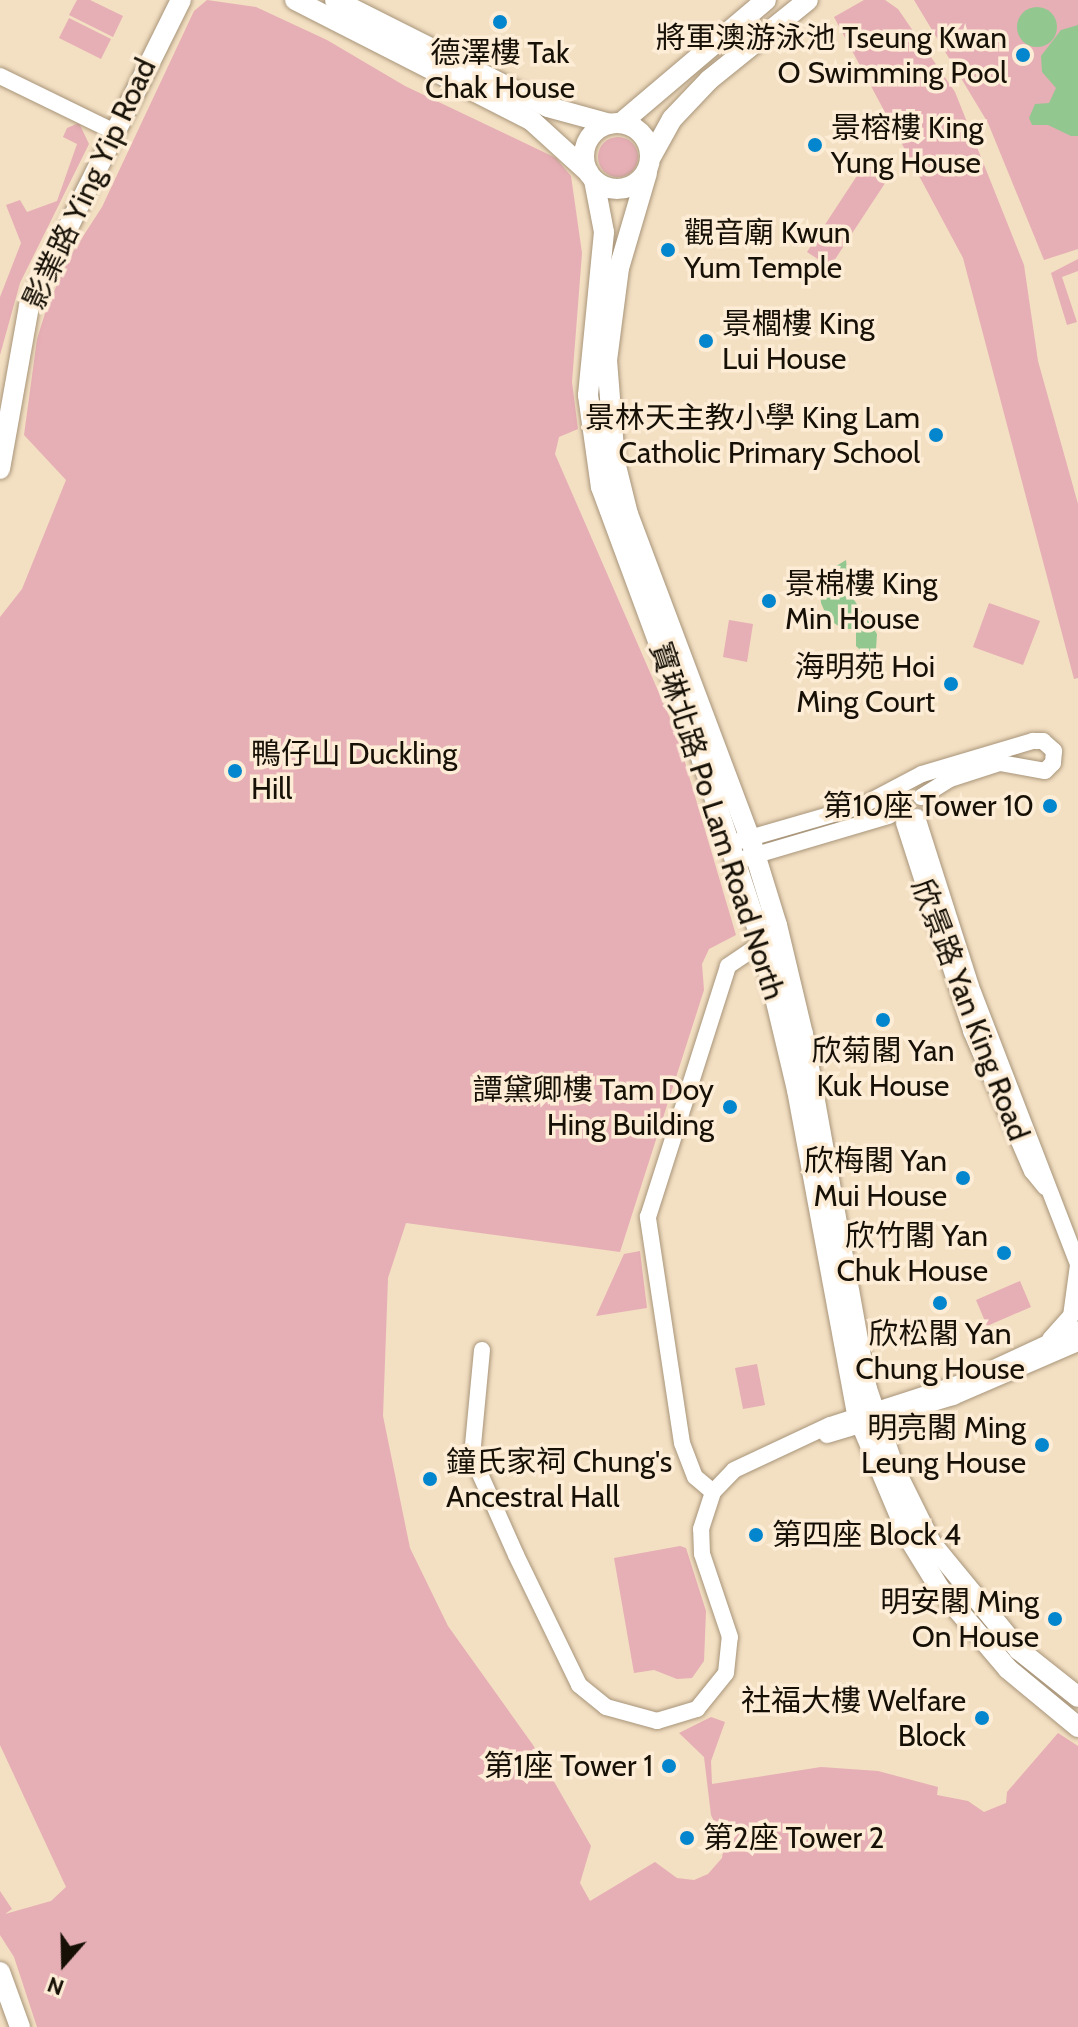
<!DOCTYPE html>
<meta charset="utf-8">
<style>
body{margin:0}
#map{position:relative;width:1078px;height:2027px;overflow:hidden;background:#f3dfc2;font-family:Cabin,"Noto Sans TC",sans-serif}
div>[style]{position:absolute}
.green>*{inset:0;background:#e6aeb5}
.round{border-radius:50%}
.water>*{inset:0;background:#93c790}
.roads{filter:drop-shadow(0 0 2px #a8957a) drop-shadow(0 0 2px #a8957a)}
.minor>*{height:16px;margin:-8px;padding:0 8px;transform-origin:8px;border-radius:8px;background:#fff}
.major>*{height:20px;margin:-10px;padding:0 10px;transform-origin:10px;border-radius:10px;background:#fff}
.major>.ring{margin:-10px;padding:0;box-sizing:content-box;background:none;border:20px solid #fff;border-radius:50%}
.dots>*{width:22px;height:22px;translate:-50% -50%;box-sizing:border-box;border:4px solid #fdedd6;border-radius:50%}
span{translate:-50% -50%;white-space:nowrap;text-align:center;line-height:1.15;-webkit-text-stroke:7px #fdedd6;paint-order:stroke}
.poi-label{font-size:30px;color:#161006}
.right{translate:-100% -50%;text-align:right}
.left{translate:0 -50%;text-align:left}
.street-label{font-size:30px;color:#161006}
.north{position:absolute;left:24px;top:1923px;width:80px;height:80px;-webkit-text-stroke:6px #fdedd6;paint-order:stroke;rotate:200deg;font-size:22px;font-weight:700;line-height:32px;text-align:center;color:#161006}
.north::after{content:'';display:block;margin:auto;width:28px;height:36px;background:#161006;clip-path:polygon(50% 0,100% 100%,50% 72%,0 100%)}
</style>
<div id="map">
<div class="green">
<i style="clip-path:polygon(77px 0,90px 0,123px 16px,113px 37px,69px 15px)"></i>
<i style="clip-path:polygon(207px 0,256px 7px,327px 40px,405px 86px,556px 158px,571px 176px,582px 253px,572px 382px,578px 429px,559px 437px,555px 454px,676px 732px,736px 935px,709px 949px,702px 964px,704px 990px,620px 1252px,406px 1223px,388px 1278px,383px 1416px,410px 1548px,448px 1626px,533px 1745px,591px 1846px,580px 1883px,590px 1901px,655px 1862px,677px 1878px,694px 1880px,708px 1874px,722px 1858px,724px 1843px,711px 1815px,704px 1757px,679px 1733px,711px 1717px,725px 1722px,711px 1761px,712px 1784px,821px 1767px,878px 1771px,938px 1787px,937px 1795px,968px 1801px,984px 1812px,1006px 1803px,1007px 1792px,1058px 1733px,1078px 1746px,1078px 2027px,37px 2027px,14px 1957px,0 1935px,0 1891px,12px 1909px,5px 1914px,51px 1901px,66px 1887px,0 1745px,0 617px,22px 589px,66px 480px,24px 435px,37px 339px,47px 307px,69px 258px,102px 207px,194px 11px)"></i>
<i style="clip-path:polygon(864px 0,885px 0,898px 9px,955px 92px,1024px 265px,1038px 361px,1078px 504px,1078px 678px,1074px 679px,963px 258px,834px 17px)"></i>
<i style="clip-path:polygon(914px 0,1078px 0,1078px 249px,1044px 260px,988px 123px)"></i>
<i style="clip-path:polygon(69px 18px,111px 39px,101px 59px,59px 38px)"></i>
<i style="clip-path:polygon(79px 123px,89px 144px,20px 283px,0 355px,0 297px,21px 243px,6px 205px,20px 200px,27px 212px,57px 201px,77px 144px,63px 137px,67px 128px)"></i>
<i class="round" style="left:598px;top:137px;width:40px;height:40px"></i>
<i style="clip-path:polygon(868px 159px,891px 174px,830px 267px,807px 252px)"></i>
<i style="clip-path:polygon(1078px 259px,1078px 271px,1062px 277px,1077px 322px,1067px 325px,1051px 273px)"></i>
<i style="clip-path:polygon(989px 603px,1040px 621px,1023px 665px,973px 647px)"></i>
<i style="clip-path:polygon(729px 620px,753px 624px,747px 662px,723px 657px)"></i>
<i style="clip-path:polygon(640px 1251px,647px 1308px,596px 1316px,624px 1254px)"></i>
<i style="clip-path:polygon(1020px 1281px,1031px 1307px,987px 1326px,976px 1300px)"></i>
<i style="clip-path:polygon(757px 1364px,765px 1405px,743px 1409px,735px 1368px)"></i>
<i style="clip-path:polygon(680px 1546px,686px 1548px,706px 1611px,704px 1661px,692px 1678px,677px 1679px,654px 1670px,634px 1673px,614px 1558px)"></i>
</div>
<div class="water">
<i class="round" style="left:1017px;top:7px;width:40px;height:40px"></i>
<i style="clip-path:polygon(1078px 25px,1078px 136px,1071px 136px,1048px 125px,1032px 125px,1029px 118px,1035px 104px,1049px 103px,1056px 88px,1042px 72px,1041px 56px,1061px 30px)"></i>
<i style="clip-path:polygon(846px 560px,850px 594px,877px 634px,875px 664px,856px 646px,856px 629px,843px 629px,828px 619px,821px 603px,820px 587px,828px 571px)"></i>
</div>
<div class="roads">
<div class="minor">
<i style="left:0;top:76px;width:128px;rotate:26deg"></i>
<i style="left:917px;top:817px;width:184px;rotate:72.3deg"></i>
<i style="left:973px;top:992px;width:292px;rotate:68.9deg"></i>
<i style="left:904px;top:823px;width:219px;rotate:72.1deg"></i>
<i style="left:971px;top:1031px;width:153px;rotate:66.5deg"></i>
<i style="left:1032px;top:1171px;width:21px;rotate:51deg"></i>
<i style="left:729px;top:844px;width:137px;rotate:-16.1deg"></i>
<i style="left:861px;top:806px;width:69px;rotate:-27.7deg"></i>
<i style="left:922px;top:774px;width:116px;rotate:-16.6deg"></i>
<i style="left:1033px;top:741px;width:10px"></i>
<i style="left:1043px;top:741px;width:15px;rotate:42deg"></i>
<i style="left:1054px;top:751px;width:12px;rotate:95deg"></i>
<i style="left:1053px;top:763px;width:11px;rotate:135deg"></i>
<i style="left:1045px;top:771px;width:46px;rotate:-169.9deg"></i>
<i style="left:1000px;top:763px;width:52px;rotate:162.3deg"></i>
<i style="left:950px;top:779px;width:34px;rotate:148deg"></i>
<i style="left:746px;top:858px;width:149px;rotate:-16.4deg"></i>
<i style="left:1050px;top:1339px;width:31px;rotate:-48deg"></i>
<i style="left:1071px;top:1316px;width:51px;rotate:-82.2deg"></i>
<i style="left:482px;top:1350px;width:106px;rotate:95.4deg"></i>
<i style="left:472px;top:1456px;width:108px;rotate:66deg"></i>
<i style="left:516px;top:1555px;width:144px;rotate:64.1deg"></i>
<i style="left:579px;top:1685px;width:35px;rotate:39deg"></i>
<i style="left:606px;top:1707px;width:53px;rotate:15.4deg"></i>
<i style="left:657px;top:1721px;width:42px;rotate:-16.7deg"></i>
<i style="left:697px;top:1709px;width:46px;rotate:-51.1deg"></i>
<i style="left:726px;top:1673px;width:36px;rotate:-84deg"></i>
<i style="left:730px;top:1637px;width:88px;rotate:-108.6deg"></i>
<i style="left:702px;top:1554px;width:25px;rotate:-92deg"></i>
<i style="left:701px;top:1529px;width:39px;rotate:-72deg"></i>
<i style="left:713px;top:1492px;width:30px;rotate:-46deg"></i>
<i style="left:734px;top:1470px;width:106px;rotate:-25.1deg"></i>
<i style="left:830px;top:1425px;width:143px;rotate:-17.9deg"></i>
<i style="left:966px;top:1381px;width:123px;rotate:-24.9deg"></i>
<i style="left:827px;top:1435px;width:132px;rotate:-16.8deg"></i>
<i style="left:953px;top:1397px;width:136px;rotate:-23.4deg"></i>
<i style="left:713px;top:1492px;width:23px;rotate:-140deg"></i>
<i style="left:695px;top:1477px;width:36px;rotate:-111deg"></i>
<i style="left:682px;top:1443px;width:229px;rotate:-98.6deg"></i>
<i style="left:648px;top:1217px;width:263px;rotate:-72.3deg"></i>
<i style="left:728px;top:966px;width:41px;rotate:-34.1deg"></i>
</div>
<div class="major">
<i style="left:295px;top:0;width:266px;rotate:27deg"></i>
<i style="left:532px;top:121px;width:76px;rotate:42.3deg"></i>
<i style="left:335px;top:0;width:238px;rotate:26.7deg"></i>
<i style="left:548px;top:107px;width:64px;rotate:15.3deg"></i>
<i class="ring" style="left:584px;top:123px;width:46px;height:46px"></i>
<i style="left:621px;top:123px;width:190px;rotate:-40.3deg"></i>
<i style="left:651px;top:157px;width:43px;rotate:-61.1deg"></i>
<i style="left:672px;top:119px;width:54px;rotate:-46.5deg"></i>
<i style="left:709px;top:80px;width:127px;rotate:-38.9deg"></i>
<i style="left:647px;top:173px;width:99px;rotate:106.4deg"></i>
<i style="left:619px;top:268px;width:93px;rotate:97.4deg"></i>
<i style="left:607px;top:360px;width:102px;rotate:85.5deg"></i>
<i style="left:615px;top:462px;width:54px;rotate:76deg"></i>
<i style="left:628px;top:514px;width:346px;rotate:69.4deg"></i>
<i style="left:750px;top:838px;width:91px;rotate:72.8deg"></i>
<i style="left:777px;top:925px;width:112px;rotate:76.6deg"></i>
<i style="left:803px;top:1034px;width:361px;rotate:79.8deg"></i>
<i style="left:867px;top:1389px;width:83px;rotate:71.1deg"></i>
<i style="left:894px;top:1468px;width:84px;rotate:63.7deg"></i>
<i style="left:931px;top:1543px;width:139px;rotate:50.6deg"></i>
<i style="left:1019px;top:1650px;width:75px;rotate:38.5deg"></i>
<i style="left:594px;top:180px;width:53px;rotate:79.1deg"></i>
<i style="left:604px;top:232px;width:164px;rotate:95.6deg"></i>
<i style="left:588px;top:395px;width:93px;rotate:82deg"></i>
<i style="left:601px;top:487px;width:291px;rotate:69.7deg"></i>
<i style="left:702px;top:760px;width:193px;rotate:71.8deg"></i>
<i style="left:762px;top:943px;width:151px;rotate:76.6deg"></i>
<i style="left:797px;top:1090px;width:330px;rotate:79.5deg"></i>
<i style="left:857px;top:1414px;width:137px;rotate:67.2deg"></i>
<i style="left:910px;top:1540px;width:57px;rotate:58.5deg"></i>
<i style="left:940px;top:1589px;width:105px;rotate:49.6deg"></i>
<i style="left:1008px;top:1669px;width:91px;rotate:39.6deg"></i>
<i style="left:0;top:469px;width:166px;rotate:-79.9deg"></i>
<i style="left:29px;top:306px;width:342px;rotate:-63.6deg"></i>
<i style="left:0;top:1972px;width:59px;rotate:70deg"></i>
</div>
</div>
<div class="dots">
<i style="left:500px;top:22px;background:#0386cd"></i>
<i style="left:1023px;top:55px;background:#0386cd"></i>
<i style="left:815px;top:145px;background:#0386cd"></i>
<i style="left:668px;top:250px;background:#0386cd"></i>
<i style="left:706px;top:341px;background:#0386cd"></i>
<i style="left:936px;top:435px;background:#0386cd"></i>
<i style="left:769px;top:601px;background:#0386cd"></i>
<i style="left:951px;top:684px;background:#0386cd"></i>
<i style="left:235px;top:771px;background:#0386cd"></i>
<i style="left:1050px;top:806px;background:#0386cd"></i>
<i style="left:883px;top:1020px;background:#0386cd"></i>
<i style="left:730px;top:1107px;background:#0386cd"></i>
<i style="left:963px;top:1178px;background:#0386cd"></i>
<i style="left:1004px;top:1253px;background:#0386cd"></i>
<i style="left:940px;top:1303px;background:#0386cd"></i>
<i style="left:1042px;top:1445px;background:#0386cd"></i>
<i style="left:430px;top:1479px;background:#0386cd"></i>
<i style="left:756px;top:1535px;background:#0386cd"></i>
<i style="left:1055px;top:1619px;background:#0386cd"></i>
<i style="left:982px;top:1718px;background:#0386cd"></i>
<i style="left:669px;top:1766px;background:#0386cd"></i>
<i style="left:687px;top:1838px;background:#0386cd"></i>
</div>
<div class="poi-label">
<span class="right" style="left:1007px;top:55px">將軍澳游泳池 Tseung Kwan<br>O Swimming Pool</span>
<span style="left:500px;top:70px">德澤樓 Tak<br>Chak House</span>
<span class="left" style="left:831px;top:145px">景榕樓 King<br>Yung House</span>
<span class="left" style="left:684px;top:250px">觀音廟 Kwun<br>Yum Temple</span>
<span class="left" style="left:722px;top:341px">景櫚樓 King<br>Lui House</span>
<span class="right" style="left:920px;top:435px">景林天主教小學 King Lam<br>Catholic Primary School</span>
<span class="left" style="left:785px;top:601px">景棉樓 King<br>Min House</span>
<span class="right" style="left:935px;top:684px">海明苑 Hoi<br>Ming Court</span>
<span class="left" style="left:251px;top:771px">鴨仔山 Duckling<br>Hill</span>
<span class="right" style="left:1034px;top:806px">第10座 Tower 10</span>
<span style="left:883px;top:1068px">欣菊閣 Yan<br>Kuk House</span>
<span class="right" style="left:714px;top:1107px">譚黛卿樓 Tam Doy<br>Hing Building</span>
<span class="right" style="left:947px;top:1178px">欣梅閣 Yan<br>Mui House</span>
<span class="right" style="left:988px;top:1253px">欣竹閣 Yan<br>Chuk House</span>
<span style="left:940px;top:1351px">欣松閣 Yan<br>Chung House</span>
<span class="right" style="left:1026px;top:1445px">明亮閣 Ming<br>Leung House</span>
<span class="left" style="left:446px;top:1479px">鐘氏家祠 Chung's<br>Ancestral Hall</span>
<span class="left" style="left:772px;top:1535px">第四座 Block 4</span>
<span class="right" style="left:1039px;top:1619px">明安閣 Ming<br>On House</span>
<span class="right" style="left:966px;top:1718px">社福大樓 Welfare<br>Block</span>
<span class="right" style="left:653px;top:1766px">第1座 Tower 1</span>
<span class="left" style="left:703px;top:1838px">第2座 Tower 2</span>
</div>
<div class="street-label">
<span style="left:90px;top:184px;rotate:-65deg">影業路 Ying Yip Road</span>
<span style="left:717px;top:821px;rotate:72deg">寶琳北路 Po Lam Road North</span>
<span style="left:970px;top:1010px;rotate:69deg">欣景路 Yan King Road</span>
</div>
<div class="north">N</div>
</div>
